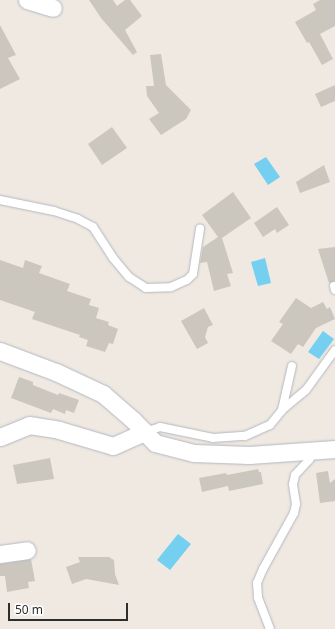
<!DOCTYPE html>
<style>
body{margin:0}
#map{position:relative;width:335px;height:629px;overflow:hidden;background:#efe9e1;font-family:"Noto Sans",sans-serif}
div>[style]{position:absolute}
.water>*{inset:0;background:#75cff0}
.building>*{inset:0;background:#cbc7bf}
.roads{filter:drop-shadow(0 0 1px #b4b7c1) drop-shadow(0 0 1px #b4b7c1)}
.lane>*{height:8px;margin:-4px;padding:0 4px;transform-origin:4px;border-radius:4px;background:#fff}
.street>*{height:17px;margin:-8.5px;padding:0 8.5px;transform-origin:8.5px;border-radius:8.5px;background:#fff}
span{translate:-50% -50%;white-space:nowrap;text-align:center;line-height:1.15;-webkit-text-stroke:3px #fff;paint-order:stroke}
.scale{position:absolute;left:8px;top:603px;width:120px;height:18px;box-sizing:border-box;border:2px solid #2e2e2e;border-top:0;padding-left:5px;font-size:12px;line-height:14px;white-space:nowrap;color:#2e2e2e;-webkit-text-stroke:3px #fff;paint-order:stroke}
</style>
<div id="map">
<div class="water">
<i style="clip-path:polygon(266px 157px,280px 177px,268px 185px,254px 164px)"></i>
<i style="clip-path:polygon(265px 258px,271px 283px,258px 286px,251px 262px)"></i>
<i style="clip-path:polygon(323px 331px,334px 339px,319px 359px,308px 352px)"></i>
<i style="clip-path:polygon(178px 534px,191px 544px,170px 570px,157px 560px)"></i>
</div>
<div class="building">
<i style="clip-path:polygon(89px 0,113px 0,117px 6px,125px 0,130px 0,142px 16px,125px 30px,137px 52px,133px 55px,101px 18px)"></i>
<i style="clip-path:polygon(320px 0,335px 0,335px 26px,320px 34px,333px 59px,322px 65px,309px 42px,307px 43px,295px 22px,316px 10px,313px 4px)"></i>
<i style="clip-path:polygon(0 25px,16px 55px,8px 58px,20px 79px,0 89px)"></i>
<i style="clip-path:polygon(161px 54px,166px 85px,191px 110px,186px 119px,161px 135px,149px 119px,159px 113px,147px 96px,146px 86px,154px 86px,150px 55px)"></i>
<i style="clip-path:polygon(335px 85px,335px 101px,321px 107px,315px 94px)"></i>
<i style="clip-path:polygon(112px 127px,127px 148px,102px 165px,88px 144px)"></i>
<i style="clip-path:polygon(324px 165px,330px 182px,300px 193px,296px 182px)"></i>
<i style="clip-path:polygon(233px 192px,251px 218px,222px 238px,233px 273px,227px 274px,231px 286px,214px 291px,207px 262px,200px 263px,203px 247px,218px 237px,202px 215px)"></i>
<i style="clip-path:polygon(277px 207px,289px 225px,277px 233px,275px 229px,263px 237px,254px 223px)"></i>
<i style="clip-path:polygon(335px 247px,335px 281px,329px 283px,318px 249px)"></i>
<i style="clip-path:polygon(0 260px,23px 268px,25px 260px,42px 266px,39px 273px,70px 284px,67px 291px,91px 299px,89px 305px,99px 308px,96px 318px,109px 322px,108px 325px,118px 329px,113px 344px,109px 343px,105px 352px,86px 346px,88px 340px,79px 337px,80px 335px,32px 319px,35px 312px,0 300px)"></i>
<i style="clip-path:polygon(296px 298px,311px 308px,323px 302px,327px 309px,330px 307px,335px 319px,316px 328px,303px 347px,298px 344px,291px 354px,271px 341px,283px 324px,279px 322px)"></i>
<i style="clip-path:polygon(204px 308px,213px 325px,208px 327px,205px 337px,208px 343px,197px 349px,181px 321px)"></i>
<i style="clip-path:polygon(19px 377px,33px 382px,33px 385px,58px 395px,59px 393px,79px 400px,74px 413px,66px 410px,65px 414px,53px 409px,51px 413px,11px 398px)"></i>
<i style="clip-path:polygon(50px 458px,54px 479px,17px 484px,13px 465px)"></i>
<i style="clip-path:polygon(258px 469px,259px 472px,261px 472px,263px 484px,229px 491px,228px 486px,202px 492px,199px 478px,226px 473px,227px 475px)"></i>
<i style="clip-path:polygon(328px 471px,330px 483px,335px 479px,335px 501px,320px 503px,316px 473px)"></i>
<i style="clip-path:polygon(78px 557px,109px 557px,114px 560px,115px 574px,119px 585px,86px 579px,72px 584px,66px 567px,80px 562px)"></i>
<i style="clip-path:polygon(31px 559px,35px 581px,28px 582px,29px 588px,7px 592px,5px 576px,0 576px,0 564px)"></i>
</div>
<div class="roads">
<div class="lane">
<i style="left:0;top:200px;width:55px;rotate:11.5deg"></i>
<i style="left:54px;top:211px;width:25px;rotate:18deg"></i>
<i style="left:78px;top:219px;width:17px;rotate:28deg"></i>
<i style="left:93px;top:227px;width:37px;rotate:57deg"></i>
<i style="left:113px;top:258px;width:25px;rotate:50deg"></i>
<i style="left:129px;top:277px;width:20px;rotate:33deg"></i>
<i style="left:146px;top:288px;width:25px;rotate:-2deg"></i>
<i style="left:171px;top:287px;width:17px;rotate:-24deg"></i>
<i style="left:187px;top:280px;width:8px;rotate:-45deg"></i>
<i style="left:193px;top:274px;width:46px;rotate:-81.2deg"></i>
<i style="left:334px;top:286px;width:4px;rotate:76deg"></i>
<i style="left:282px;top:410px;width:31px;rotate:-40deg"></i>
<i style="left:306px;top:390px;width:49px;rotate:-54.1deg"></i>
<i style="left:145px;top:432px;width:16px;rotate:-18deg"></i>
<i style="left:160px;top:427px;width:54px;rotate:11.7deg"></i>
<i style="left:213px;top:438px;width:32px;rotate:-4deg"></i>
<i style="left:245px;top:436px;width:27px;rotate:-24deg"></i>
<i style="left:270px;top:425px;width:19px;rotate:-51deg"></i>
<i style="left:282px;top:410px;width:45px;rotate:-77.2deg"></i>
<i style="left:270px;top:629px;width:34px;rotate:-111deg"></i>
<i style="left:258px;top:597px;width:14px;rotate:-94deg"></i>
<i style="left:257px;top:583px;width:15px;rotate:-67deg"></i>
<i style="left:263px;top:569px;width:64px;rotate:-61deg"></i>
<i style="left:294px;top:513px;width:9px;rotate:-77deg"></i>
<i style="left:296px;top:504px;width:20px;rotate:-99deg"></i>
<i style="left:293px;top:484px;width:9px;rotate:-77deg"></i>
<i style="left:295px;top:475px;width:21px;rotate:-47deg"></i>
<i style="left:309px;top:460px;width:9px;rotate:-72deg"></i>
</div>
<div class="street">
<i style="left:27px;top:0;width:27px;rotate:17deg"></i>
<i style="left:0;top:351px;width:60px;rotate:20.6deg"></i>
<i style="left:56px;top:372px;width:52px;rotate:25.1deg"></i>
<i style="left:103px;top:394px;width:38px;rotate:41deg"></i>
<i style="left:132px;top:419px;width:33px;rotate:46deg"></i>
<i style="left:155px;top:443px;width:40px;rotate:14.4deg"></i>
<i style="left:194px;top:453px;width:55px;rotate:2.1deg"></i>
<i style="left:249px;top:455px;width:86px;rotate:-4deg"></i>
<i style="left:0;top:437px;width:31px;rotate:-22deg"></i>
<i style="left:29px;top:425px;width:30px;rotate:9deg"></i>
<i style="left:59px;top:430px;width:56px;rotate:16.5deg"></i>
<i style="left:113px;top:446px;width:35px;rotate:-24deg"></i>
<i style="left:0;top:554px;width:27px;rotate:-8deg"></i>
</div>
</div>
<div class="scale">50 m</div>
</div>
